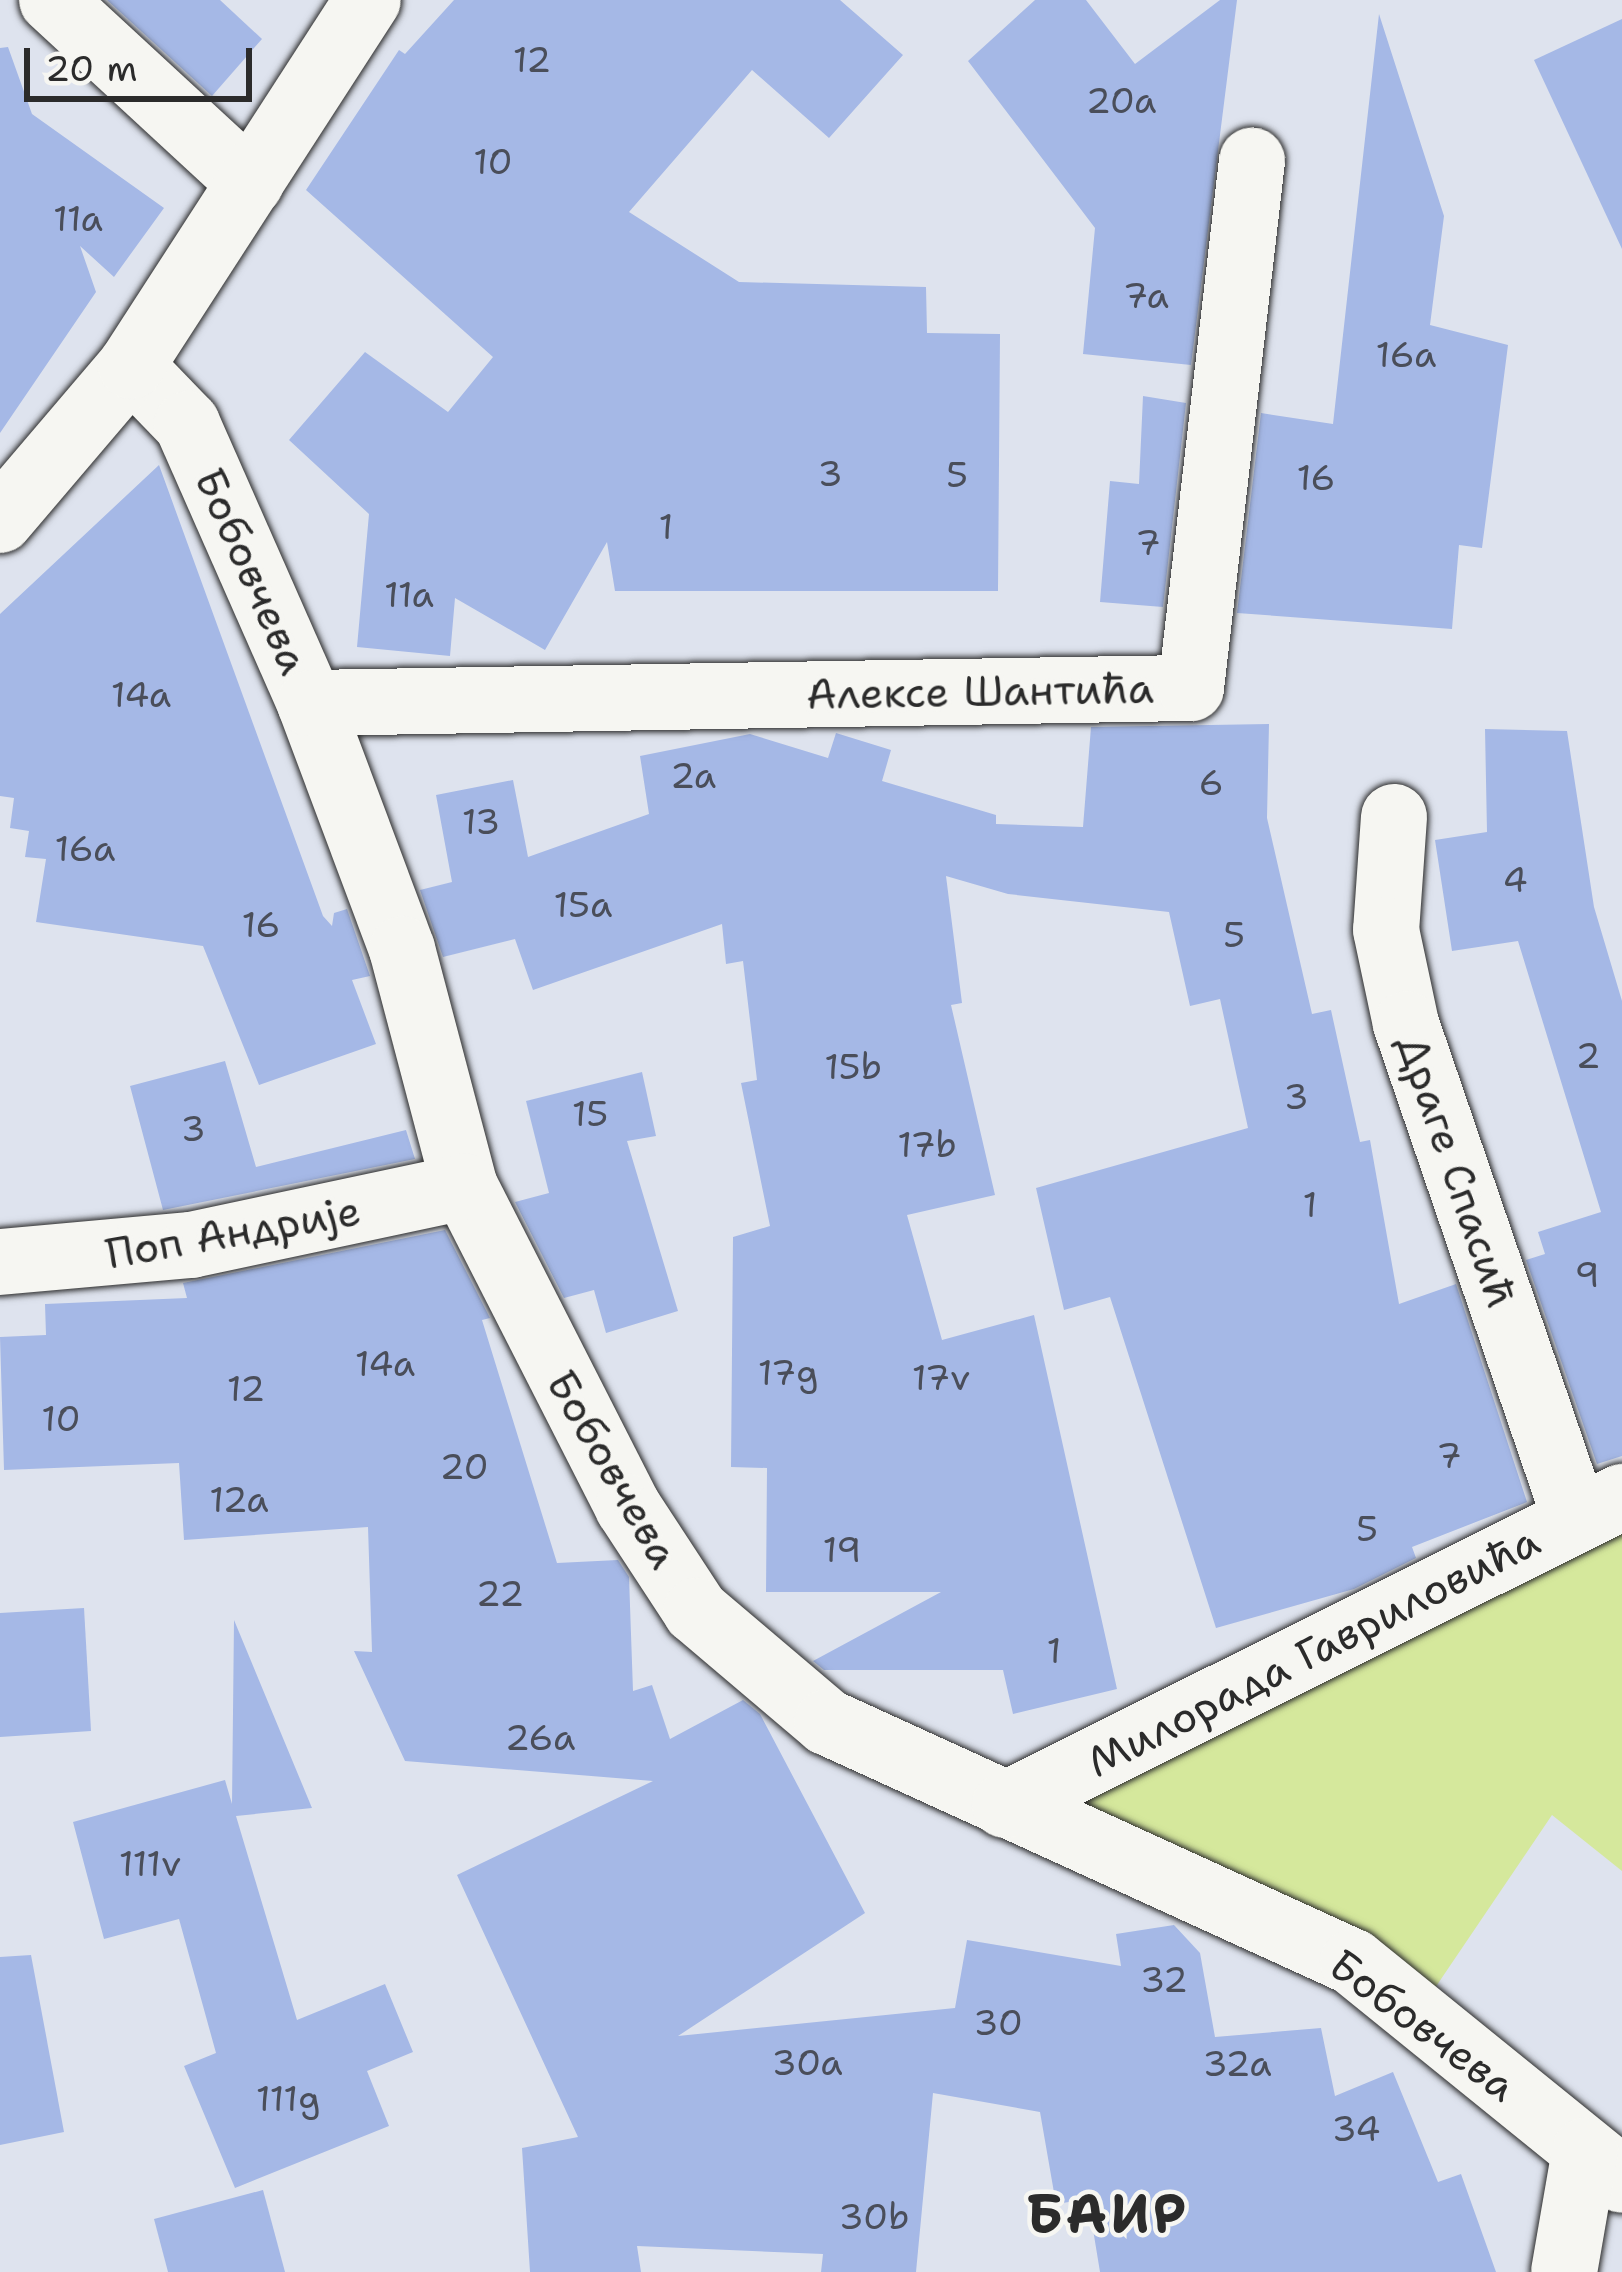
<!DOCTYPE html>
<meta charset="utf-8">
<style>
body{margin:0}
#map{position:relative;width:1622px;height:2272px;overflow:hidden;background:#dee3ee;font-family:"Shantell Sans",sans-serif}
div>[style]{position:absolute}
.green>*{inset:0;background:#d5e89c}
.building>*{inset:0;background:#a5b8e6}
.roads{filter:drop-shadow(0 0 3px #2b2b2b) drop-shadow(0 0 3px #2b2b2b)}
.minor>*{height:66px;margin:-33px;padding:0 33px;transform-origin:33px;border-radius:33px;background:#f6f6f2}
.tertiary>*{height:66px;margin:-33px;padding:0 33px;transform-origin:33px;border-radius:33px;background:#f6f6f2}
span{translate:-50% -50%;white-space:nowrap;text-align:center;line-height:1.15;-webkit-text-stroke:9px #f6f6f2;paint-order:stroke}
.number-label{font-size:36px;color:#4a4e5a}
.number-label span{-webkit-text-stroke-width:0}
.street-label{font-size:42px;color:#2b2b2b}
.district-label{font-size:54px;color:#2b2b2b;font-weight:700;letter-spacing:3px}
.scale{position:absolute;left:24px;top:48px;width:228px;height:54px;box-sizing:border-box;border:6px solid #2b2b2b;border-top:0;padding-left:15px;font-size:36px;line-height:42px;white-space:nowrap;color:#2b2b2b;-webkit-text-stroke:9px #f6f6f2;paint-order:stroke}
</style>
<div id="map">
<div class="green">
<i style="clip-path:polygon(1622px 1497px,1622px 1871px,1552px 1815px,1416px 2016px,1005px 1805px)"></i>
</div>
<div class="building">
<i style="clip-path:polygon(107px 0,220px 0,262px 39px,212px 96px)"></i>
<i style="clip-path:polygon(454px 0,840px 0,903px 55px,829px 138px,752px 70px,629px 212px,739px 282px,926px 287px,927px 333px,1000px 334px,998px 591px,615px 591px,607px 542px,545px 650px,455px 598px,450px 656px,357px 647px,369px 514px,289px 440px,365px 352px,448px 412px,493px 357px,306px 190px,399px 50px,405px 54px)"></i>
<i style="clip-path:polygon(1035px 0,1086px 0,1135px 64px,1220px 0,1237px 0,1191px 365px,1083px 354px,1095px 228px,968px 61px)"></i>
<i style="clip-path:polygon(1379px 14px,1444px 216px,1430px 325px,1508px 345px,1482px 548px,1459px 545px,1452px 629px,1237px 613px,1261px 413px,1333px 424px)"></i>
<i style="clip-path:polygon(1622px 19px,1622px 249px,1534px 60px)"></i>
<i style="clip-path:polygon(8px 47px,32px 114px,164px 208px,114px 277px,80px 246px,96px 292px,0 433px,0 48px)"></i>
<i style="clip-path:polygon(1143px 396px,1186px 403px,1163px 607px,1100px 602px,1110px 481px,1139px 484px)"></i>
<i style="clip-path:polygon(159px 465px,323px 916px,332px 926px,334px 913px,347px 909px,370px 976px,352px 980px,376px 1044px,259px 1085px,203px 946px,36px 922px,46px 859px,25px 857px,29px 831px,10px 828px,14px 798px,0 796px,0 614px)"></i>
<i style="clip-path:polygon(1269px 724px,1267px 818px,1312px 1014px,1331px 1010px,1360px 1142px,1370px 1140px,1399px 1304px,1456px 1284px,1527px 1502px,1412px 1547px,1416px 1558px,1354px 1589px,1216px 1628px,1110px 1297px,1064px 1310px,1036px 1188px,1248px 1128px,1220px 999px,1190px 1006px,1169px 912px,1008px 894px,946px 876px,962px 1003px,951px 1005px,995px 1195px,907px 1215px,942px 1340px,1034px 1315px,1117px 1689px,1013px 1714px,1003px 1670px,824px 1670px,813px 1661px,941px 1592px,766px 1592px,767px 1468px,731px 1467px,733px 1237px,770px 1226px,741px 1083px,757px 1080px,743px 961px,726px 964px,722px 924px,533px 990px,515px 939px,443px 957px,420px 890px,452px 882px,436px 795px,513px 780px,528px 857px,649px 814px,640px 756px,750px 734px,828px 758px,836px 733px,891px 750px,882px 781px,996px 815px,996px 824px,1083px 827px,1091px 727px)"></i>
<i style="clip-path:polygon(1485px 729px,1567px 731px,1594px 907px,1622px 1001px,1622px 1456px,1597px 1464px,1526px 1260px,1545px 1254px,1538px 1232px,1601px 1212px,1518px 941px,1452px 951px,1435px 840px,1487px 832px)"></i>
<i style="clip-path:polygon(225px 1061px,256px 1167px,406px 1130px,415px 1159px,163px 1210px,130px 1086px)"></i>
<i style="clip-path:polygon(642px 1072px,656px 1136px,627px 1141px,678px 1311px,606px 1333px,594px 1290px,564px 1298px,515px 1202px,549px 1193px,526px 1101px)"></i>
<i style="clip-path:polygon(445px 1230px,490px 1318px,482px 1320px,557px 1563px,618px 1560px,629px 1577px,633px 1691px,652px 1685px,670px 1739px,743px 1700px,760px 1714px,865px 1913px,678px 2036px,955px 2008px,967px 1940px,1121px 1966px,1116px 1934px,1174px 1925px,1200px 1953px,1215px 2037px,1321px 2028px,1335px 2096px,1393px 2072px,1438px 2182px,1461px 2174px,1496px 2272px,1100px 2272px,1088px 2199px,1056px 2204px,1040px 2112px,933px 2093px,916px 2272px,821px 2272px,823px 2254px,637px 2246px,641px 2272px,530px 2272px,522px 2148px,578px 2137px,457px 1875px,653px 1781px,405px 1761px,354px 1651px,372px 1652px,368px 1527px,184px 1540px,179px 1463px,4px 1470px,0 1337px,46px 1335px,45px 1304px,187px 1298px,183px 1283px)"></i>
<i style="clip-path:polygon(84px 1608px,91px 1731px,0 1737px,0 1613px)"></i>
<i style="clip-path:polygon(234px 1620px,312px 1808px,236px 1816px,297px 2020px,385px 1984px,413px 2052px,367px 2071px,389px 2126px,235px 2188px,184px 2066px,216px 2053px,179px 1919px,104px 1939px,73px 1822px,225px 1780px,232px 1804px)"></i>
<i style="clip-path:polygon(31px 1955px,64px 2132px,0 2145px,0 1957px)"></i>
<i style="clip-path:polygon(263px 2190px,285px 2272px,168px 2272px,154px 2219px)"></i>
</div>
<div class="roads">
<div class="minor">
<i style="left:52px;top:0;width:270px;rotate:42.7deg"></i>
<i style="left:131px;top:366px;width:81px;rotate:46deg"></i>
<i style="left:187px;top:424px;width:305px;rotate:66.2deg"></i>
<i style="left:310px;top:703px;width:263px;rotate:69.5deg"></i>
<i style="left:402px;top:949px;width:246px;rotate:75.2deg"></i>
<i style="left:465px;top:1187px;width:359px;rotate:63deg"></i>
<i style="left:628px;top:1507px;width:124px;rotate:56.8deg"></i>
<i style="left:696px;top:1611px;width:172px;rotate:40.3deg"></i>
<i style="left:827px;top:1722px;width:578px;rotate:24.53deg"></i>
<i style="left:1353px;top:1962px;width:346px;rotate:39deg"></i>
<i style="left:310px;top:703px;width:881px;rotate:-0.98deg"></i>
<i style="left:1191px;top:688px;width:531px;rotate:-83.4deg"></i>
<i style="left:1394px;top:817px;width:113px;rotate:94deg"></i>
<i style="left:1386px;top:930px;width:96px;rotate:78deg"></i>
<i style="left:1406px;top:1024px;width:521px;rotate:71.08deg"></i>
<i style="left:0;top:1262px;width:192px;rotate:-5.1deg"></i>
<i style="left:191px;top:1245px;width:280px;rotate:-12deg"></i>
<i style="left:1005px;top:1805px;width:690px;rotate:-26.53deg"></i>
<i style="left:1564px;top:2272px;width:123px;rotate:-80.2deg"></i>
</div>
<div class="tertiary">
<i style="left:0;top:520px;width:202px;rotate:-49.6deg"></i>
<i style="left:131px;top:366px;width:436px;rotate:-57.1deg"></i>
</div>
</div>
<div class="number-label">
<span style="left:532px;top:60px">12</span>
<span style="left:1121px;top:101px">20a</span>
<span style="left:493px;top:162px">10</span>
<span style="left:78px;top:219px">11a</span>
<span style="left:1146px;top:296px">7a</span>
<span style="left:1406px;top:355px">16a</span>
<span style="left:830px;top:474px">3</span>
<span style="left:957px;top:475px">5</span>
<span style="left:1316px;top:478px">16</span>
<span style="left:666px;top:527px">1</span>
<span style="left:1148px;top:543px">7</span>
<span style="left:409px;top:595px">11a</span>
<span style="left:141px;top:695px">14a</span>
<span style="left:693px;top:776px">2a</span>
<span style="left:1211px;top:783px">6</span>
<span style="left:481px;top:822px">13</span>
<span style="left:85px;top:849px">16a</span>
<span style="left:1515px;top:880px">4</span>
<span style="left:583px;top:905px">15a</span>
<span style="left:261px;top:925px">16</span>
<span style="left:1234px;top:935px">5</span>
<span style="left:1588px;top:1056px">2</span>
<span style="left:853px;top:1067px">15b</span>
<span style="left:1296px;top:1097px">3</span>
<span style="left:590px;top:1114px">15</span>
<span style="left:193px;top:1129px">3</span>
<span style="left:927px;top:1145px">17b</span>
<span style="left:1310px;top:1205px">1</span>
<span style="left:1587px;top:1275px">9</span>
<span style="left:385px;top:1364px">14a</span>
<span style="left:788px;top:1373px">17g</span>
<span style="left:941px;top:1378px">17v</span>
<span style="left:246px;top:1389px">12</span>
<span style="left:61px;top:1419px">10</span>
<span style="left:1449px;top:1456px">7</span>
<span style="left:464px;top:1467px">20</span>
<span style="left:239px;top:1500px">12a</span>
<span style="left:1367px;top:1529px">5</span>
<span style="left:842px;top:1550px">19</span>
<span style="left:500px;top:1594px">22</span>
<span style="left:1054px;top:1651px">1</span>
<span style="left:540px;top:1738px">26a</span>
<span style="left:150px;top:1864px">111v</span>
<span style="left:1164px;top:1980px">32</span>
<span style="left:998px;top:2023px">30</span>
<span style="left:807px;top:2063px">30a</span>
<span style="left:1237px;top:2064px">32a</span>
<span style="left:288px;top:2099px">111g</span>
<span style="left:1356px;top:2129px">34</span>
<span style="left:874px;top:2217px">30b</span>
</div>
<div class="street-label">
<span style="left:252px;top:571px;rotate:66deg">Бобовчева</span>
<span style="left:980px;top:691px;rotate:-1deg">Алексе Шантића</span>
<span style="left:1457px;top:1171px;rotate:71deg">Драге Спасић</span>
<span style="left:233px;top:1232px;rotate:-10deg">Поп Андрије</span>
<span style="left:613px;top:1469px;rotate:60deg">Бобовчева</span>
<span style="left:1313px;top:1651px;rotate:-27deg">Милорада Гавриловића</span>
<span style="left:1423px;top:2025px;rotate:37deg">Бобовчева</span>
</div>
<div class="district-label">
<span style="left:1108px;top:2213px">БАИР</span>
</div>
<div class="scale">20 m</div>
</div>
